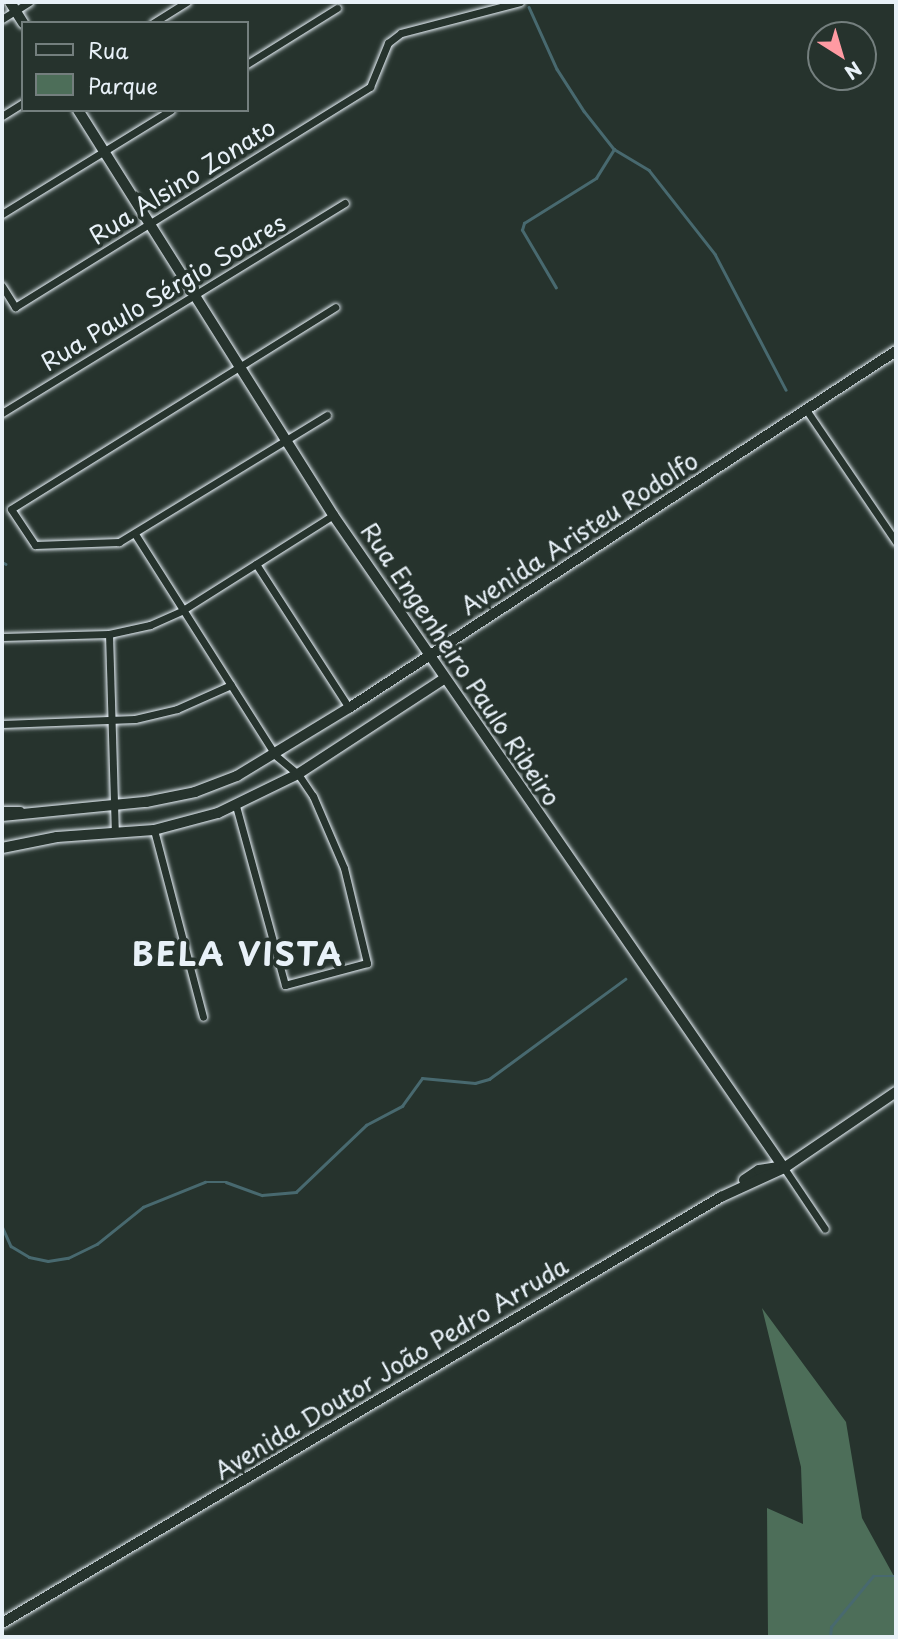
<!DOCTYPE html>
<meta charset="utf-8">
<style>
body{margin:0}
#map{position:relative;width:898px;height:1639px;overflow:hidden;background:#26332d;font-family:"Playpen Sans",sans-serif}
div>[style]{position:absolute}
.green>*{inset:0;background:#4d6e59}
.stream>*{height:2.5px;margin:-1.25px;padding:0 1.25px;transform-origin:1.25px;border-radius:1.25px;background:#48696f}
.roads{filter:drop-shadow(0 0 2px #e8f1f8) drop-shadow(0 0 2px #e8f1f8)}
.minor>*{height:7px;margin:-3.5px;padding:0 3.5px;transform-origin:3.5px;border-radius:3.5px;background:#26332d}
.tertiary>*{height:10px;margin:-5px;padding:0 5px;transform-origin:5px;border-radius:5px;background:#26332d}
.secondary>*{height:10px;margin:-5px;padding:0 5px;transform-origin:5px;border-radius:5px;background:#26332d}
span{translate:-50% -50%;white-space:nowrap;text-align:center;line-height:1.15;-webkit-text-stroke:7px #26332d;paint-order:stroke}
.street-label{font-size:24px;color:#e8f1f8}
.district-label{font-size:32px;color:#e8f1f8;font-weight:700;letter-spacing:2px}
.frame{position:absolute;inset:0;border:4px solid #e8f1f8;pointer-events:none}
.legend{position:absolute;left:21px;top:21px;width:228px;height:91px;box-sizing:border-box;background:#26332d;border:2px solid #747f7e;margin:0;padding:9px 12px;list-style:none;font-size:21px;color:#e8f1f8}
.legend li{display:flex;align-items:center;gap:14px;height:35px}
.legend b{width:35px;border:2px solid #747f7e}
.north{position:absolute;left:807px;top:21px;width:70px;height:70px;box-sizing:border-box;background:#26332d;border:2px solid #747f7e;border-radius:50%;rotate:143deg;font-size:19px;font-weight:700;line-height:28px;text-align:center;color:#e8f1f8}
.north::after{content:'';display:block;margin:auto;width:24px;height:32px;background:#ff9aa2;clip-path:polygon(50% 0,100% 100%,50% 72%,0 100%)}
</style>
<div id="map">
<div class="green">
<i style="clip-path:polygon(762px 1308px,846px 1422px,862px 1518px,896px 1580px,896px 1637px,768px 1637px,767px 1508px,803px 1524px,801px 1467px)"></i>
</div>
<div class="stream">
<i style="left:529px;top:7px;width:68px;rotate:65.7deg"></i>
<i style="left:557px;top:69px;width:50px;rotate:57.3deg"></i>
<i style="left:584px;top:111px;width:48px;rotate:51.7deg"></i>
<i style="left:614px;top:149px;width:41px;rotate:31deg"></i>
<i style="left:649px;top:170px;width:107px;rotate:51.8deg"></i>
<i style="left:715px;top:254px;width:153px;rotate:62.4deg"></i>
<i style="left:556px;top:288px;width:67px;rotate:-120.4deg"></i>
<i style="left:522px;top:230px;width:7px;rotate:-74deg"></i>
<i style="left:524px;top:223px;width:85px;rotate:-32deg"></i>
<i style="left:596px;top:178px;width:34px;rotate:-58deg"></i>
<i style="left:2px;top:562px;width:4px;rotate:27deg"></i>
<i style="left:2px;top:1226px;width:22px;rotate:66deg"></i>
<i style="left:11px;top:1246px;width:21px;rotate:31deg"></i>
<i style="left:29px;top:1257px;width:19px;rotate:12deg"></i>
<i style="left:48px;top:1261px;width:20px;rotate:-9deg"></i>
<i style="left:68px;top:1258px;width:32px;rotate:-26deg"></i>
<i style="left:97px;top:1244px;width:59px;rotate:-38.8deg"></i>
<i style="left:143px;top:1207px;width:67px;rotate:-22deg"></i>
<i style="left:205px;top:1182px;width:21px"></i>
<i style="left:226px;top:1182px;width:38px;rotate:20deg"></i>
<i style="left:262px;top:1195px;width:34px;rotate:-5deg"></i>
<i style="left:296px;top:1192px;width:97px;rotate:-43.7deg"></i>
<i style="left:366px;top:1125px;width:41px;rotate:-27.8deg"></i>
<i style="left:402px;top:1106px;width:34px;rotate:-54deg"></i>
<i style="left:422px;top:1078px;width:53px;rotate:5.4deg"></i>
<i style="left:475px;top:1083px;width:15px;rotate:-16deg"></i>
<i style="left:489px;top:1079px;width:169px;rotate:-36.3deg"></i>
<i style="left:830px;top:1637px;width:10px;rotate:-84deg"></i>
<i style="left:831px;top:1627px;width:66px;rotate:-50.5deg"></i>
<i style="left:873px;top:1576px;width:23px"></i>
</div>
<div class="roads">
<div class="minor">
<i style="left:2px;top:19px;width:32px;rotate:-32deg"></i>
<i style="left:153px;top:23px;width:40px;rotate:-32deg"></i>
<i style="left:247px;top:64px;width:106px;rotate:-31.9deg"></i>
<i style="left:2px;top:116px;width:25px;rotate:-32deg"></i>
<i style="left:2px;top:214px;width:198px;rotate:-31.6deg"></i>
<i style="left:2px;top:286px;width:25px;rotate:58deg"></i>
<i style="left:15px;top:307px;width:418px;rotate:-31.8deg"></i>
<i style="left:370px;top:87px;width:48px;rotate:-67.8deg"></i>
<i style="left:388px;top:43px;width:16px;rotate:-38deg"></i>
<i style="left:401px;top:33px;width:123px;rotate:-14.6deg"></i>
<i style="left:807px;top:411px;width:158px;rotate:55.8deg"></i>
<i style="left:2px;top:413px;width:402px;rotate:-31.5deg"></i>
<i style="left:327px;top:415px;width:244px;rotate:148.6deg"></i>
<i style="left:119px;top:542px;width:84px;rotate:178deg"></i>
<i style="left:35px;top:545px;width:43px;rotate:-123.7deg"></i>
<i style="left:11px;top:509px;width:382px;rotate:-31.9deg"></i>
<i style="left:135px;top:534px;width:262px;rotate:57.6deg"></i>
<i style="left:275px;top:755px;width:30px;rotate:40deg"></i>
<i style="left:298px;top:774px;width:27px;rotate:56deg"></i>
<i style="left:313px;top:796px;width:78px;rotate:66.7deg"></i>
<i style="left:344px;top:868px;width:98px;rotate:76.4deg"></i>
<i style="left:367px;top:963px;width:85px;rotate:165deg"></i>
<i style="left:285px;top:985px;width:186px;rotate:-105.3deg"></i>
<i style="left:256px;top:564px;width:171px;rotate:57.1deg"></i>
<i style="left:109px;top:634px;width:199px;rotate:88.3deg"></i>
<i style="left:2px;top:637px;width:107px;rotate:-1.6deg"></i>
<i style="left:109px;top:634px;width:42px;rotate:-12.4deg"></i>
<i style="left:150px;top:625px;width:36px;rotate:-24deg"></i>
<i style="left:183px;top:610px;width:178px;rotate:-32.3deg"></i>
<i style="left:2px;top:724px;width:133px;rotate:-2.2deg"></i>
<i style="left:135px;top:719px;width:43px;rotate:-13.4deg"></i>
<i style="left:177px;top:709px;width:59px;rotate:-24deg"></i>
<i style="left:2px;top:810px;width:18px"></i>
<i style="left:154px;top:830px;width:193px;rotate:75.3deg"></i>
<i style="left:784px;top:1168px;width:73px;rotate:56.1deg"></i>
</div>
<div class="tertiary">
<i style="left:10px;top:2px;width:25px;rotate:58deg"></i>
<i style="left:78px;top:110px;width:479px;rotate:57.8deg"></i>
<i style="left:333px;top:515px;width:794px;rotate:55.37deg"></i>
<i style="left:2px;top:816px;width:145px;rotate:-5.6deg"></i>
<i style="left:146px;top:802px;width:50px;rotate:-11.5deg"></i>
<i style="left:195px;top:792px;width:45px;rotate:-20.9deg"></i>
<i style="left:237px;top:776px;width:131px;rotate:-31.3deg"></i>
<i style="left:349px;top:708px;width:653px;rotate:-33.13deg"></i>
<i style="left:2px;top:848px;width:56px;rotate:-11.3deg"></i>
<i style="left:57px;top:837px;width:97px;rotate:-4.1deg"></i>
<i style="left:154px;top:830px;width:66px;rotate:-14.9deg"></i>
<i style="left:218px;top:813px;width:89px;rotate:-26deg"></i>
<i style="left:298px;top:774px;width:174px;rotate:-33.1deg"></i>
</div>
<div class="secondary">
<i style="left:744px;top:1180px;width:18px;rotate:-34deg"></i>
<i style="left:759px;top:1170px;width:18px;rotate:-9deg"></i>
<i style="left:2px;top:1623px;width:836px;rotate:-30.65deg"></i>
<i style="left:721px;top:1197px;width:69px;rotate:-24.7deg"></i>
<i style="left:784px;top:1168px;width:135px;rotate:-34.2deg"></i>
</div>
</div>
<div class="street-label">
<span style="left:182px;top:181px;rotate:-32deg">Rua Alsino Zonato</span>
<span style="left:163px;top:292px;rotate:-31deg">Rua Paulo Sérgio Soares</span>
<span style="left:579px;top:533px;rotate:-33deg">Avenida Aristeu Rodolfo</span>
<span style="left:461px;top:664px;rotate:56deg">Rua Engenheiro Paulo Ribeiro</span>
<span style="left:391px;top:1368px;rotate:-31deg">Avenida Doutor João Pedro Arruda</span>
</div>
<div class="district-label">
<span style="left:238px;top:953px">BELA VISTA</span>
</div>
<div class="frame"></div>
<ul class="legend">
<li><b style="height:9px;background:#26332d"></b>Rua</li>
<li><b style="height:19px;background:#4d6e59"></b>Parque</li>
</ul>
<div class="north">N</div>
</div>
